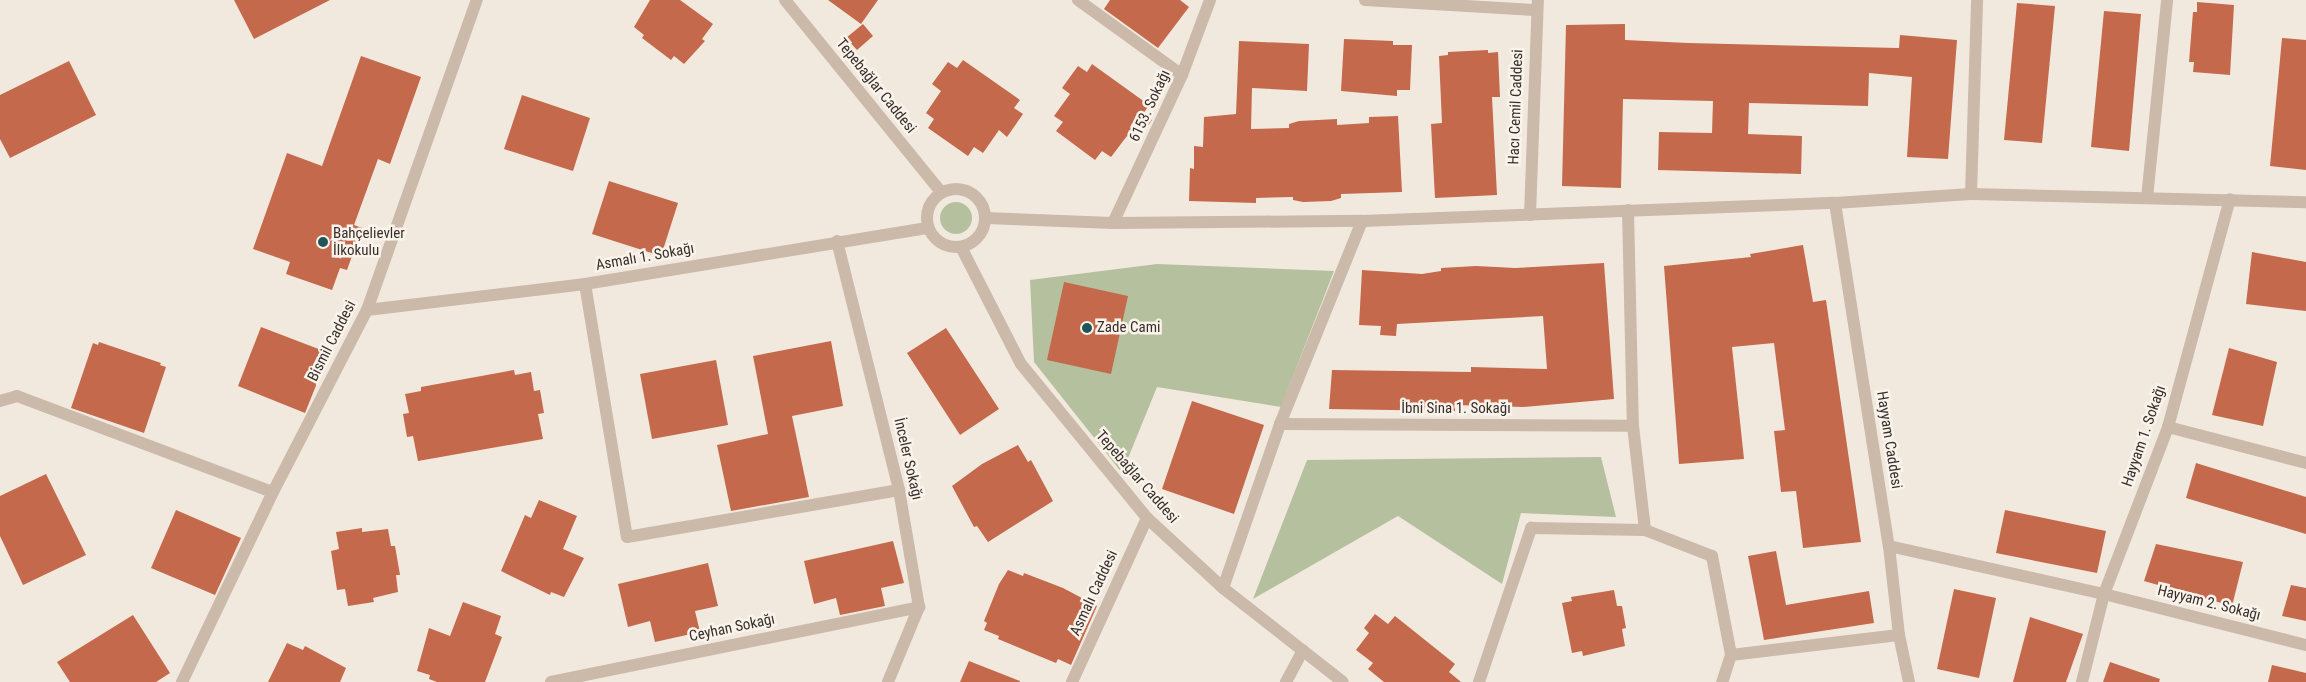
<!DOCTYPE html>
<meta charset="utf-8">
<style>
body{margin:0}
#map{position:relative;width:2306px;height:682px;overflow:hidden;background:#f2e9de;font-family:"Roboto Condensed",sans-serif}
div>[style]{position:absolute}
.green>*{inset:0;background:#b5c19e}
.round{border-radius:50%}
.building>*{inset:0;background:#c4694b}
.minor>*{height:12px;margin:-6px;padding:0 6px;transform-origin:6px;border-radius:6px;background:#cbb9aa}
.minor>.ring{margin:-6px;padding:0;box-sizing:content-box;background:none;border:12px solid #cbb9aa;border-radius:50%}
.dots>*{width:14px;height:14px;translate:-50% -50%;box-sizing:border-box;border:2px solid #faf3eb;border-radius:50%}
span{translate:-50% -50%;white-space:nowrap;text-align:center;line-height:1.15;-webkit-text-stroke:5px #faf3eb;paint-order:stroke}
.street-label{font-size:15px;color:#382e2a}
.poi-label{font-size:15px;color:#382e2a}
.left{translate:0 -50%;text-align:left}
</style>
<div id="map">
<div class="green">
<i class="round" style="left:940px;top:202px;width:32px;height:32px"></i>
<i style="clip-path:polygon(1157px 264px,1334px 271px,1281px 407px,1157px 387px,1122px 473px,1034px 362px,1030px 280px)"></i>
<i style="clip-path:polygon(1601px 457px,1616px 517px,1521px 513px,1502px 584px,1398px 516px,1253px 599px,1307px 460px)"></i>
</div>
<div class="building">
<i style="clip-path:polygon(234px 0,330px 0,254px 39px)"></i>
<i style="clip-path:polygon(650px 0,680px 0,713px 24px,702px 39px,705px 41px,684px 64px,674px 56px,671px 60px,642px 38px,644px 35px,634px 27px)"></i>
<i style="clip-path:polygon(828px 0,878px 0,861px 24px)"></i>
<i style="clip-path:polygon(1110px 0,1180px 0,1189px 7px,1158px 48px,1104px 9px)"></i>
<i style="clip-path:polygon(2197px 2px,2234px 5px,2230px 75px,2193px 72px,2194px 62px,2189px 62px,2193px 12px,2197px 12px)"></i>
<i style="clip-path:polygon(2017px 3px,2055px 6px,2042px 143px,2004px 140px)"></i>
<i style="clip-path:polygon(2104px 11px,2141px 14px,2129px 151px,2091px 147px)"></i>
<i style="clip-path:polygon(863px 24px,873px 36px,857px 50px,846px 38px)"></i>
<i style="clip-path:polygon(1625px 24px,1625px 40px,1688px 43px,1899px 48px,1900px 35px,1957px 40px,1948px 159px,1907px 157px,1912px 77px,1869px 73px,1868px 106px,1749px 103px,1748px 134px,1802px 136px,1801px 174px,1658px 170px,1659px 132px,1712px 133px,1713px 101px,1623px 99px,1621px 188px,1562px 186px,1566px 25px)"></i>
<i style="clip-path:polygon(2282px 38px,2306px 40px,2306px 170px,2270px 166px)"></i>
<i style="clip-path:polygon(1344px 39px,1393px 41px,1393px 45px,1412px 45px,1410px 90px,1397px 90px,1397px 96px,1341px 91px)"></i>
<i style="clip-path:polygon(1239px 41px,1309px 44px,1307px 91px,1252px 88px,1251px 129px,1289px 128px,1289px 124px,1299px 121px,1337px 119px,1337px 125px,1369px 123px,1369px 117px,1398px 116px,1402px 192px,1341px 194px,1341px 198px,1331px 201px,1303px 202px,1293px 200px,1293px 197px,1256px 198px,1256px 203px,1189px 201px,1190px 168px,1194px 169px,1194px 146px,1203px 147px,1204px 117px,1236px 114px)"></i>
<i style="clip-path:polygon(1488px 50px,1488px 53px,1498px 52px,1500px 97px,1492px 97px,1497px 195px,1435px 198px,1431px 124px,1442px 123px,1439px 56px,1448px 55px,1448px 52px)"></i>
<i style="clip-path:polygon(361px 56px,421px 77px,390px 164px,378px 159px,354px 225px,362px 228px,347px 270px,340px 268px,332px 290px,286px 274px,290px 262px,253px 249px,287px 153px,322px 166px)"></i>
<i style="clip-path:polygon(963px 60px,1020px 100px,1014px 108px,1023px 114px,1007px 137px,999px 130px,983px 153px,974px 147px,968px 156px,928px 128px,934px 119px,926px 113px,941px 91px,932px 84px,948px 62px,957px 68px)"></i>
<i style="clip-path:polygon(69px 61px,96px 115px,10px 158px,0 139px,0 95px)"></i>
<i style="clip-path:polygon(1092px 64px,1149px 105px,1143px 114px,1152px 120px,1136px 142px,1127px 136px,1111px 157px,1102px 151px,1095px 160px,1056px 131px,1063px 122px,1054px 116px,1070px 94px,1062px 88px,1078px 66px,1087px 72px)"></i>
<i style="clip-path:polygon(522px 95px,590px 118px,573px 171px,504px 149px)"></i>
<i style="clip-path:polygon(609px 181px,678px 203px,661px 256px,592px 234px)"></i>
<i style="clip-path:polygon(1803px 245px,1813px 302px,1826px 300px,1861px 542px,1803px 548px,1796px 491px,1781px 492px,1774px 431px,1785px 430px,1774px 343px,1732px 347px,1744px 459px,1679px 464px,1664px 266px,1751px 257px,1750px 254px)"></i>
<i style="clip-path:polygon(2252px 252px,2306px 262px,2306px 311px,2246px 304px)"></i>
<i style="clip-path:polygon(1604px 263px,1614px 399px,1523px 407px,1455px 405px,1455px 411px,1329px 409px,1332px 370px,1471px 372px,1471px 367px,1547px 369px,1543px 316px,1397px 324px,1396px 336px,1380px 335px,1381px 326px,1359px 325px,1362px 270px,1422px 274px,1441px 271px,1441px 268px,1476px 266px,1515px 268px)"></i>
<i style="clip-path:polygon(1064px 282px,1128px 296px,1111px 374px,1047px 360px)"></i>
<i style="clip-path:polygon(261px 327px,329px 353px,305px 413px,238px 386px)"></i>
<i style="clip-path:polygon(946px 328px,999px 409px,960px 435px,907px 353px)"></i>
<i style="clip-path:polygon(831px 341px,843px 406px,792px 416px,809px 497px,731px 511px,717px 445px,768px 434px,753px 356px)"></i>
<i style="clip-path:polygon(99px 342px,161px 363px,160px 365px,166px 367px,144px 433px,71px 408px,93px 343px,98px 345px)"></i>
<i style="clip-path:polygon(2229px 348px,2277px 362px,2263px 426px,2212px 415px)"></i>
<i style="clip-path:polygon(716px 360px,728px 425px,652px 439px,640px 374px)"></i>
<i style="clip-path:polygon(514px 370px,515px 375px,531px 372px,534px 391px,540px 390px,544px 413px,538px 414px,543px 439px,418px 461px,413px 436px,407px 437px,403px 414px,409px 413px,405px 394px,421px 391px,421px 387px)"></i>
<i style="clip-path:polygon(1192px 401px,1264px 425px,1234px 514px,1162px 489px)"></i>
<i style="clip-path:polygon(1018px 445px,1028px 462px,1031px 460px,1053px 501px,988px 542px,977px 526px,974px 527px,952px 486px,982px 464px)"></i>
<i style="clip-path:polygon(2196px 463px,2306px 497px,2306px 534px,2186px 498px)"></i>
<i style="clip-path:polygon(46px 474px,86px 555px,23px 585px,0 536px,0 496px)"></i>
<i style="clip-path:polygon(539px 500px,577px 516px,563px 549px,584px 558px,564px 597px,551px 592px,550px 595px,501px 571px,525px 515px,531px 518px)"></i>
<i style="clip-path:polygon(176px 510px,241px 538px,215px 595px,151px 568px)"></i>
<i style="clip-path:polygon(2005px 510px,2106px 531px,2097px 573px,1996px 553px)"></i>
<i style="clip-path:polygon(362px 528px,362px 532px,388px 529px,391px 546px,395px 546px,400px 575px,396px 575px,398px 592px,373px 598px,374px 602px,348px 606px,345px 589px,337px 590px,331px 551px,339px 549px,336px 532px)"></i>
<i style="clip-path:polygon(893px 541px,904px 583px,881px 588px,885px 606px,840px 615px,836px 598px,814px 604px,804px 561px)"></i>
<i style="clip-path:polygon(2156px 544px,2243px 562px,2232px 606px,2144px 581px)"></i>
<i style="clip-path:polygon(1776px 551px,1786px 605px,1869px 591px,1874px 623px,1764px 640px,1748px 556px)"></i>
<i style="clip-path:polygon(708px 563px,718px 606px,695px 611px,700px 632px,655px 642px,650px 621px,628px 627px,618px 584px)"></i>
<i style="clip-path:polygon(1008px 570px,1023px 576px,1024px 573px,1063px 588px,1097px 606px,1071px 665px,1058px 659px,1056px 663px,998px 639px,999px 636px,984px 630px,987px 623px,984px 621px,999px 584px)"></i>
<i style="clip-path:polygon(2291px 585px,2306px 588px,2306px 621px,2282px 616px)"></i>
<i style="clip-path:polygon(1954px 589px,1996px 598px,1979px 678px,1937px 669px)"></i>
<i style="clip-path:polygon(1614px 590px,1617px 606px,1622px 606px,1626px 628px,1622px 629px,1625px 646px,1583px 656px,1582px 651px,1572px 653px,1562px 603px,1572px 601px,1571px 597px)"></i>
<i style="clip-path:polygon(463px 602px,501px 616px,495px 634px,502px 637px,485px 682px,437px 682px,429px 679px,430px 675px,417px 671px,429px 628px,450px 636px)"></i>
<i style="clip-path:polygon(1375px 614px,1388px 624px,1395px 616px,1455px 664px,1449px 672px,1461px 682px,1384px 682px,1368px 669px,1373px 663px,1356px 650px,1369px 633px,1364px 628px)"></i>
<i style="clip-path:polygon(133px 615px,170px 673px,156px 682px,70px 682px,57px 662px)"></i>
<i style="clip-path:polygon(2030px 617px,2083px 634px,2066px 682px,2013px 682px)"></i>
<i style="clip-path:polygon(287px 643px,303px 650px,305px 646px,346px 668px,340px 682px,268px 682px)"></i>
<i style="clip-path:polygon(969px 661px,1020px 681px,1020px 682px,960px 682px)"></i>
<i style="clip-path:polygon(2110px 662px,2160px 679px,2159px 682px,2103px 682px)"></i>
<i style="clip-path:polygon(2272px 665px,2306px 673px,2306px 682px,2268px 682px)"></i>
</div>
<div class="minor">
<i style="left:785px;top:0;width:247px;rotate:50.9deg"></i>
<i style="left:1078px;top:0;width:128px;rotate:35.8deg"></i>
<i style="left:1365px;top:0;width:170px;rotate:3.4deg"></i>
<i class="ring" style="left:927px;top:189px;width:46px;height:46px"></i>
<i style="left:1971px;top:194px;width:194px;rotate:-88.2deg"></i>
<i style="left:2147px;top:198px;width:199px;rotate:-84.2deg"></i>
<i style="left:1835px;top:203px;width:347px;rotate:81.1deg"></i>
<i style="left:1889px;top:546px;width:90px;rotate:83.6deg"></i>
<i style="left:1899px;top:635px;width:48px;rotate:78deg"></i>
<i style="left:1628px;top:210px;width:216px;rotate:88.7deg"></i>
<i style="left:1633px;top:426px;width:105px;rotate:83.4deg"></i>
<i style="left:1645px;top:530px;width:72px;rotate:21.2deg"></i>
<i style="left:1712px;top:556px;width:101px;rotate:79.1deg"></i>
<i style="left:1731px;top:655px;width:28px;rotate:108deg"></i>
<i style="left:1530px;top:215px;width:215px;rotate:-87.9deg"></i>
<i style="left:986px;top:218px;width:127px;rotate:2.3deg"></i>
<i style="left:1113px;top:223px;width:249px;rotate:-0.5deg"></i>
<i style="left:1362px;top:221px;width:473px;rotate:-2.2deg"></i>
<i style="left:1835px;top:203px;width:136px;rotate:-3.8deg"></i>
<i style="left:1971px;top:194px;width:335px;rotate:1.4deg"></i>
<i style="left:1113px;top:223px;width:163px;rotate:-65deg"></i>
<i style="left:1182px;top:75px;width:80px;rotate:-69.5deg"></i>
<i style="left:837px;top:241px;width:257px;rotate:76deg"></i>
<i style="left:899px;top:490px;width:119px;rotate:80.3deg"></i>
<i style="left:919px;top:607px;width:81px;rotate:112.5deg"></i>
<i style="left:961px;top:247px;width:131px;rotate:62.9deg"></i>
<i style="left:1021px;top:364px;width:199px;rotate:50.7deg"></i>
<i style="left:1147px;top:518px;width:103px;rotate:42.6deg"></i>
<i style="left:1223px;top:588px;width:152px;rotate:38.1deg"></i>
<i style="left:585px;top:284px;width:256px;rotate:80.6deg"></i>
<i style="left:627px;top:537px;width:276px;rotate:-9.8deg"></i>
<i style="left:367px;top:310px;width:220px;rotate:-6.8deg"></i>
<i style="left:585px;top:284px;width:348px;rotate:-9.3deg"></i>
<i style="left:0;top:401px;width:18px;rotate:-16deg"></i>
<i style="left:17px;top:396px;width:273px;rotate:20.6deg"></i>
<i style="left:1280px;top:424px;width:353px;rotate:0.3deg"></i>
<i style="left:2168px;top:427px;width:143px;rotate:14.6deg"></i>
<i style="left:1889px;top:546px;width:220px;rotate:12.6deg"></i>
<i style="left:2104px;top:594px;width:208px;rotate:14.2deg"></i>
<i style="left:1223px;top:588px;width:174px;rotate:-70.8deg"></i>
<i style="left:1280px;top:424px;width:219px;rotate:-68deg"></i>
<i style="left:1731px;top:655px;width:169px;rotate:-6.8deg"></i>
<i style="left:182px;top:682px;width:211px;rotate:-64.4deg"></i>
<i style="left:273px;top:492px;width:205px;rotate:-62.7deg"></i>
<i style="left:367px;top:310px;width:329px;rotate:-70.5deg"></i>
<i style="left:551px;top:682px;width:376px;rotate:-11.5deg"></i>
<i style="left:1072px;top:682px;width:180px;rotate:-65.4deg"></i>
<i style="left:1286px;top:682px;width:36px;rotate:-62deg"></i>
<i style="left:1479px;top:682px;width:163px;rotate:-71.3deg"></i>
<i style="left:1531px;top:528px;width:114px;rotate:1deg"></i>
<i style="left:2082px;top:682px;width:91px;rotate:-76deg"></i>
<i style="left:2104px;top:594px;width:179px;rotate:-69deg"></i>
<i style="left:2168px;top:427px;width:236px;rotate:-74.8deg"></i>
</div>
<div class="dots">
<i style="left:323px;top:242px;background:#1f5559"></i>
<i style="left:1087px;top:328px;background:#1f5559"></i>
</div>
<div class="street-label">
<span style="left:876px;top:86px;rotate:51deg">Tepebağlar Caddesi</span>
<span style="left:1150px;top:106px;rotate:-65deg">6153. Sokağı</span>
<span style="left:1516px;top:107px;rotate:-88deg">Hacı Cemil Caddesi</span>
<span style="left:645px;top:257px;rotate:-10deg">Asmalı 1. Sokağı</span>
<span style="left:332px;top:341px;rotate:-63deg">Bismil Caddesi</span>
<span style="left:1456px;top:409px">İbni Sina 1. Sokağı</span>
<span style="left:2144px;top:436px;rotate:-71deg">Hayyam 1. Sokağı</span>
<span style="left:1889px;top:440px;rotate:81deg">Hayyam Caddesi</span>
<span style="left:908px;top:459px;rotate:77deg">İnceler Sokağı</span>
<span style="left:1137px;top:477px;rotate:49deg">Tepebağlar Caddesi</span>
<span style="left:1094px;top:593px;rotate:-65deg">Asmalı Caddesi</span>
<span style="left:2209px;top:603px;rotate:14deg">Hayyam 2. Sokağı</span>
<span style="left:732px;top:628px;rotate:-12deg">Ceyhan Sokağı</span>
</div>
<div class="poi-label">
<span class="left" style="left:333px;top:242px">Bahçelievler<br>İlkokulu</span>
<span class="left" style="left:1097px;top:328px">Zade Cami</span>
</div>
</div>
